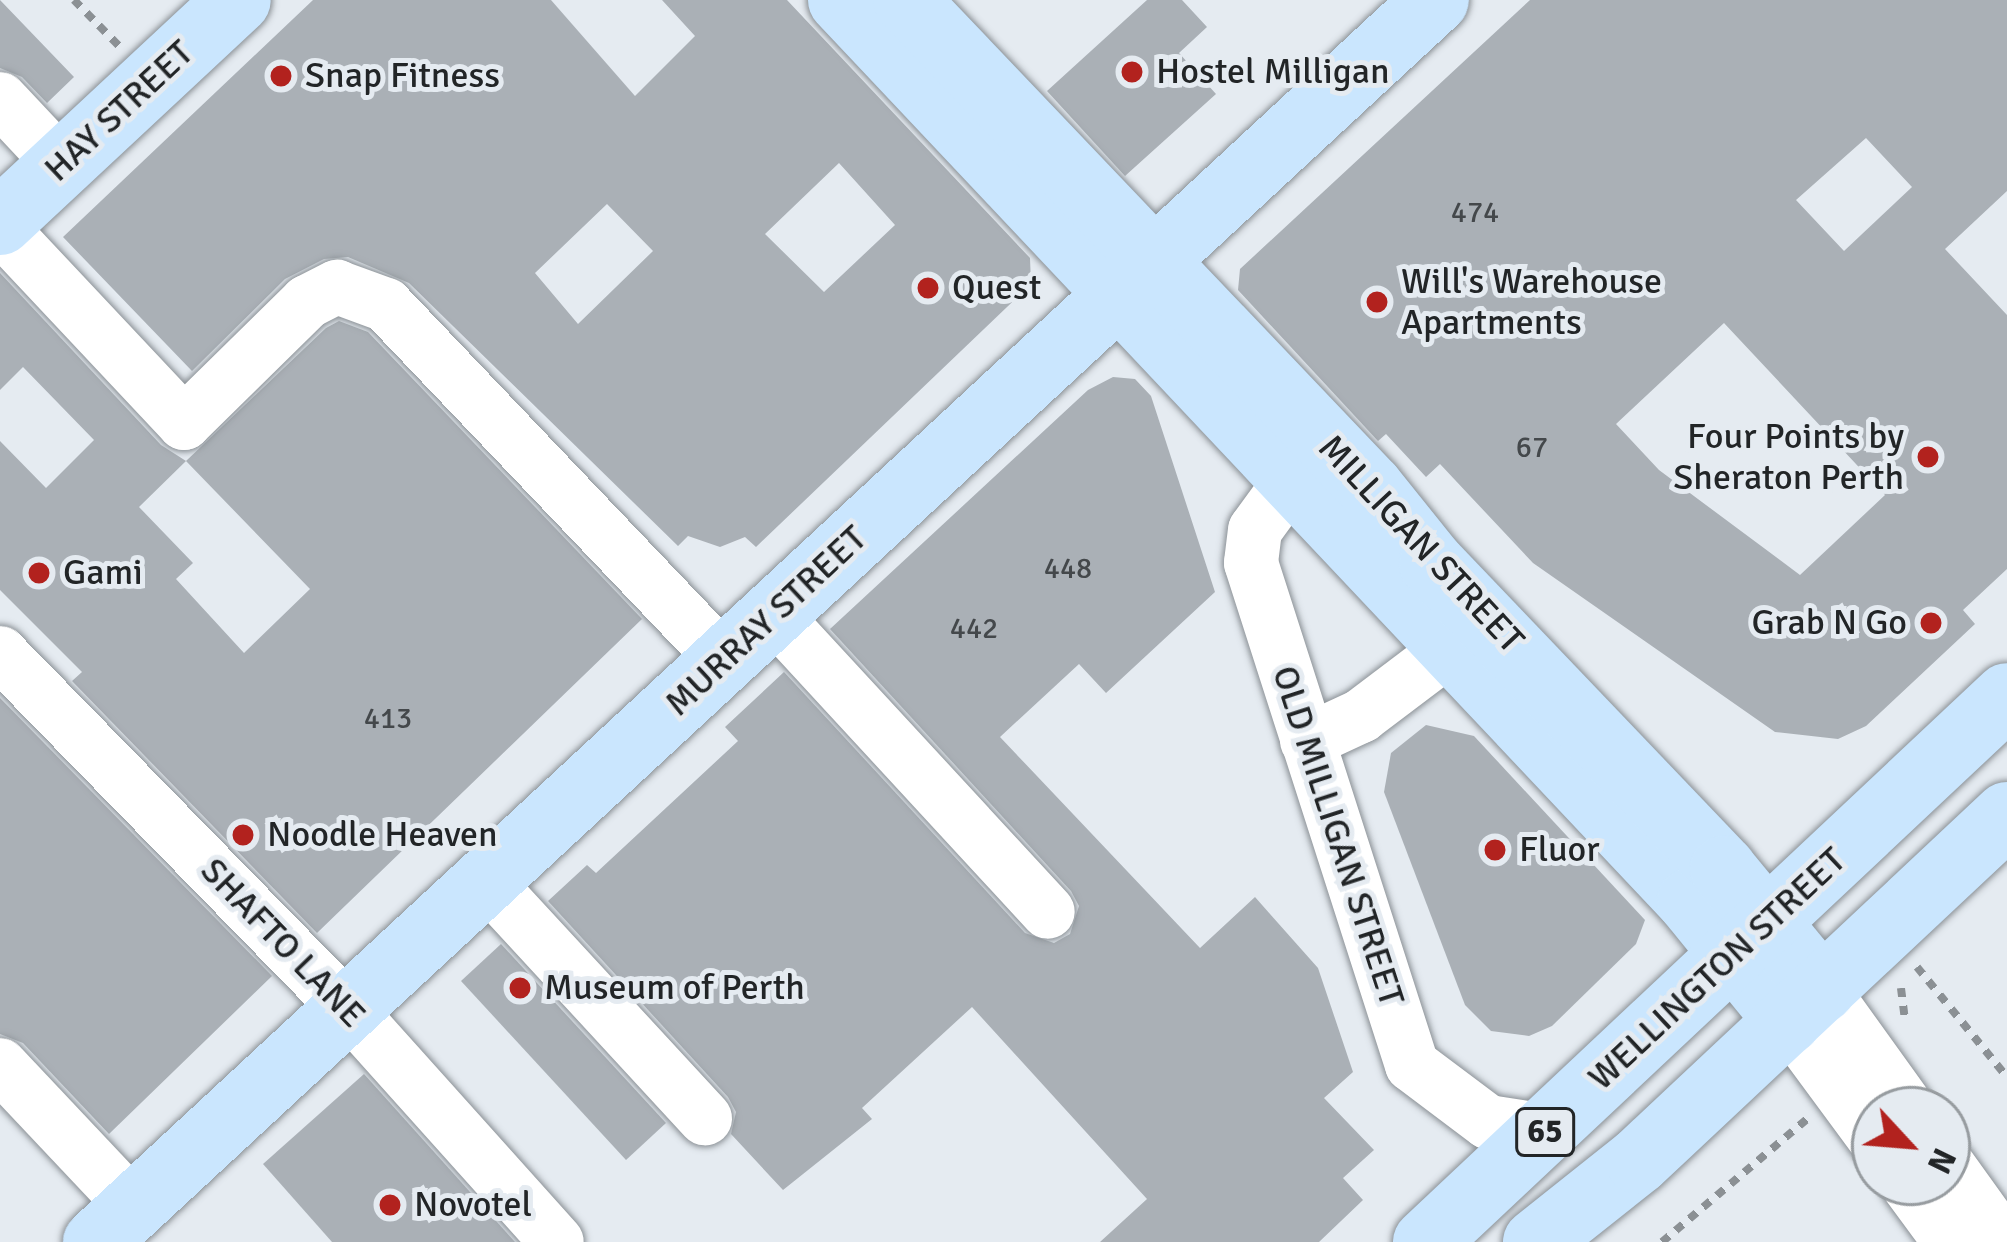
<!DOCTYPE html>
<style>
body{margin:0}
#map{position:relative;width:2007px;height:1242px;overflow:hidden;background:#e5ebf1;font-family:Signika,sans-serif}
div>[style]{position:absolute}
.building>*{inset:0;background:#aab0b6}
.path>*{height:8px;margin-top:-4px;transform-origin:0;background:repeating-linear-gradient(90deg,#8b9094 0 9px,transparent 0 18px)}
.roads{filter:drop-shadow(0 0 3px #8b9196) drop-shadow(0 0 3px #8b9196)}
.minor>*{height:54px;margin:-27px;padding:0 27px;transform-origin:27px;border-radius:27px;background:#fff}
.major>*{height:66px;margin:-33px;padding:0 33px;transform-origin:33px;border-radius:33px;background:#cae6fe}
.dots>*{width:33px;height:33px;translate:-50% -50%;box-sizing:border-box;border:6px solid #e5ebf1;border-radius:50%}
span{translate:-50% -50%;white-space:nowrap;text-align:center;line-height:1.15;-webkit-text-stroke:10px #e5ebf1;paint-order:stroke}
.number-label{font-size:30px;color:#44484b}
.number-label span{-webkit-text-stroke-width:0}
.shield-label span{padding:3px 9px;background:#e5ebf1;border:3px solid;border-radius:9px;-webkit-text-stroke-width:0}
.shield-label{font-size:33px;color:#222527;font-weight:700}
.poi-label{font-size:36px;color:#222527}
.left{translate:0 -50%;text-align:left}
.right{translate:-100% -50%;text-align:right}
.street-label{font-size:36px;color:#222527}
.north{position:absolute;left:1851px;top:1086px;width:120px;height:120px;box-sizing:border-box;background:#e5ebf1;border:3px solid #979ca0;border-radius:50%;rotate:116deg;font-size:33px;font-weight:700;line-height:48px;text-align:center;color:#222527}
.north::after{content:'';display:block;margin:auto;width:42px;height:54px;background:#b2221e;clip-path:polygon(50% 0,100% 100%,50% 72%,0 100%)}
</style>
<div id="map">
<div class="building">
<i style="clip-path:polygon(0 0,74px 77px,47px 103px,22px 77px,0 68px)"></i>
<i style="clip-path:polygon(evenodd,313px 0,551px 0,635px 96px,695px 36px,662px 0,787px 0,1030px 258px,1031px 284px,756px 547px,745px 537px,720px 547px,688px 536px,678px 546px,409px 283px,348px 257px,324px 259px,285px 279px,192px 371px,63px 237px,313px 0,839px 163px,895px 225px,824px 292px,765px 234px,839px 163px,313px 0,607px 204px,653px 251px,578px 324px,535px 273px,607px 204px)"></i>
<i style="clip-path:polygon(1147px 0,1182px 0,1207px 27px,1179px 53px,1216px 94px,1125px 176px,1047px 91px)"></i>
<i style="clip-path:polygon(evenodd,1530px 0,2007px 0,2007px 191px,1945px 249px,2007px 315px,2007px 569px,1963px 610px,1975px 624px,1866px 726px,1838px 739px,1775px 732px,1533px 563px,1440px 464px,1426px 477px,1386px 434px,1378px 441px,1238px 290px,1240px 269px,1530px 0,1866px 138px,1912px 187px,1844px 251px,1796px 200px,1866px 138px,1530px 0,1724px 323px,1885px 495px,1800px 575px,1659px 470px,1616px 424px,1724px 323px)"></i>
<i style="clip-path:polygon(evenodd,0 273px,161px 445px,186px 461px,326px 328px,339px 321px,368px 332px,642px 619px,317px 933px,72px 681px,82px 672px,0 590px,0 441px,46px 488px,94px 440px,23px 367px,0 390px,0 273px,186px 461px,310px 589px,244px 653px,176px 579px,193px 563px,139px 507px,186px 461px)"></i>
<i style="clip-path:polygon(1113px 377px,1135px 379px,1151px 396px,1215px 592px,1106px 693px,1079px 664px,1000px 737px,1200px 948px,1255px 897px,1318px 968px,1353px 1072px,1324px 1098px,1374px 1150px,1343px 1178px,1363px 1200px,1319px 1242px,1100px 1242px,1147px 1199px,972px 1007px,862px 1108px,872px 1119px,783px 1190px,731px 1134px,736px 1112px,728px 1097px,548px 901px,587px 865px,596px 873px,738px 741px,725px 727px,784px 672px,1025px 933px,1054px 943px,1070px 934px,1079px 906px,1071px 891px,830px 629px,1088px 390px)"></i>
<i style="clip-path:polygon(0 698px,272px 976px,109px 1134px,23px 1043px,0 1034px)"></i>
<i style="clip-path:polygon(1426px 725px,1474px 736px,1645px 920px,1636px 944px,1552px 1026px,1529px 1036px,1491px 1031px,1465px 1005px,1384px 792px,1391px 753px)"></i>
<i style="clip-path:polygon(501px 944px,666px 1123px,626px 1160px,461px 981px)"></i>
<i style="clip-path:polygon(364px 1074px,515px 1242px,332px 1242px,263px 1164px)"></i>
</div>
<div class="path">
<i style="left:74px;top:0;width:64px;rotate:45.6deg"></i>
<i style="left:1917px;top:967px;width:142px;rotate:50.7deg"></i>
<i style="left:1901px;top:988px;width:33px;rotate:83deg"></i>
<i style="left:1662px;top:1242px;width:190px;rotate:-40.3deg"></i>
</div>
<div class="roads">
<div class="minor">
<i style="left:0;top:99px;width:89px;rotate:46.8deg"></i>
<i style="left:0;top:227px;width:269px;rotate:46.8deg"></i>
<i style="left:184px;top:423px;width:173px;rotate:-44.5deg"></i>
<i style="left:307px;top:302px;width:34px;rotate:-27deg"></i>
<i style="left:337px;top:287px;width:52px;rotate:20.2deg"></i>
<i style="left:386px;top:305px;width:490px;rotate:46.4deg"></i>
<i style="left:1285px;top:466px;width:20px;rotate:84deg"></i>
<i style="left:1287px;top:486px;width:54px;rotate:126deg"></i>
<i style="left:1255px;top:530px;width:33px;rotate:97deg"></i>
<i style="left:1251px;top:563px;width:527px;rotate:72.22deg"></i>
<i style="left:1412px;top:1065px;width:95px;rotate:36.9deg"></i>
<i style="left:1488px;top:1122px;width:59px;rotate:8.8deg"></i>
<i style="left:773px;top:614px;width:405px;rotate:47.3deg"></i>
<i style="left:0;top:653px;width:496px;rotate:45.7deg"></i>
<i style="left:347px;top:1008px;width:314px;rotate:48.1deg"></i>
<i style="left:1307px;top:741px;width:60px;rotate:-24.8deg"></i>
<i style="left:1361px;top:716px;width:113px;rotate:-37.1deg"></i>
<i style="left:486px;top:881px;width:323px;rotate:47.3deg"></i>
<i style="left:1822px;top:989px;width:149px;rotate:54.3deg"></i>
<i style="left:1788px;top:1021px;width:147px;rotate:53.6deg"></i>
<i style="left:0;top:1065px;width:194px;rotate:46.7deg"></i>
<i style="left:1947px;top:1164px;width:96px;rotate:54.3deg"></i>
<i style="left:1906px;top:1182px;width:74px;rotate:53.7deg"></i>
</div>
<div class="major">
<i style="left:841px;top:0;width:1238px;rotate:46.7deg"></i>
<i style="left:1690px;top:901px;width:155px;rotate:50.8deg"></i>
<i style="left:906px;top:0;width:673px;rotate:46.39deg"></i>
<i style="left:1370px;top:487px;width:99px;rotate:51.2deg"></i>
<i style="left:1432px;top:564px;width:422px;rotate:46.3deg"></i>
<i style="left:1723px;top:869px;width:156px;rotate:50.5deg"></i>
<i style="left:0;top:222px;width:325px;rotate:-43deg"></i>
<i style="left:96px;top:1242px;width:1827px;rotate:-42.83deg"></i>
<i style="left:1426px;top:1242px;width:797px;rotate:-43.22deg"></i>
<i style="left:1536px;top:1242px;width:130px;rotate:-38.5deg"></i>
<i style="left:1638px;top:1161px;width:506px;rotate:-43.16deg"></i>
</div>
</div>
<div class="dots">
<i style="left:1132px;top:72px;background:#b2221e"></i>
<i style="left:281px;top:76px;background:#b2221e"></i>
<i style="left:928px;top:288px;background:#b2221e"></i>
<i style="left:1377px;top:302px;background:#b2221e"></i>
<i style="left:1928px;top:457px;background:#b2221e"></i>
<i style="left:39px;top:573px;background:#b2221e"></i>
<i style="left:1931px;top:623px;background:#b2221e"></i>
<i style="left:243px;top:835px;background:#b2221e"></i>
<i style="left:1495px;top:850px;background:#b2221e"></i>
<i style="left:520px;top:988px;background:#b2221e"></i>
<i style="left:390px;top:1205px;background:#b2221e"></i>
</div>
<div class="number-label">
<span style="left:1475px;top:213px">474</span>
<span style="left:1532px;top:448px">67</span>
<span style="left:1068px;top:569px">448</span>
<span style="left:974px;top:629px">442</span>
<span style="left:388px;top:719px">413</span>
</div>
<div class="shield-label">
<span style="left:1545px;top:1132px">65</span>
</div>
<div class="poi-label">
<span class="left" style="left:1156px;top:72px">Hostel Milligan</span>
<span class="left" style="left:305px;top:76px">Snap Fitness</span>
<span class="left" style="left:1401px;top:302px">Will's Warehouse<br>Apartments</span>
<span class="left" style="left:952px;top:288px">Quest</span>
<span class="right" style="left:1904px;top:457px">Four Points by<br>Sheraton Perth</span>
<span class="left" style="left:63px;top:573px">Gami</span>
<span class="right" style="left:1907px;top:623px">Grab N Go</span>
<span class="left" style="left:267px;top:835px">Noodle Heaven</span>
<span class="left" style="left:1519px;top:850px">Fluor</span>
<span class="left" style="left:544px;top:988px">Museum of Perth</span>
<span class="left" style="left:414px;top:1205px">Novotel</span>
</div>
<div class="street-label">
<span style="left:119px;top:111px;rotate:-43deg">HAY STREET</span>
<span style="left:1421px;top:544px;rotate:47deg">MILLIGAN STREET</span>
<span style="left:766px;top:621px;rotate:-43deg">MURRAY STREET</span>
<span style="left:1338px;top:836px;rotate:72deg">OLD MILLIGAN STREET</span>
<span style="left:283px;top:943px;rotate:46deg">SHAFTO LANE</span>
<span style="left:1717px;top:969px;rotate:-43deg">WELLINGTON STREET</span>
</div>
<div class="north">N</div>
</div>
